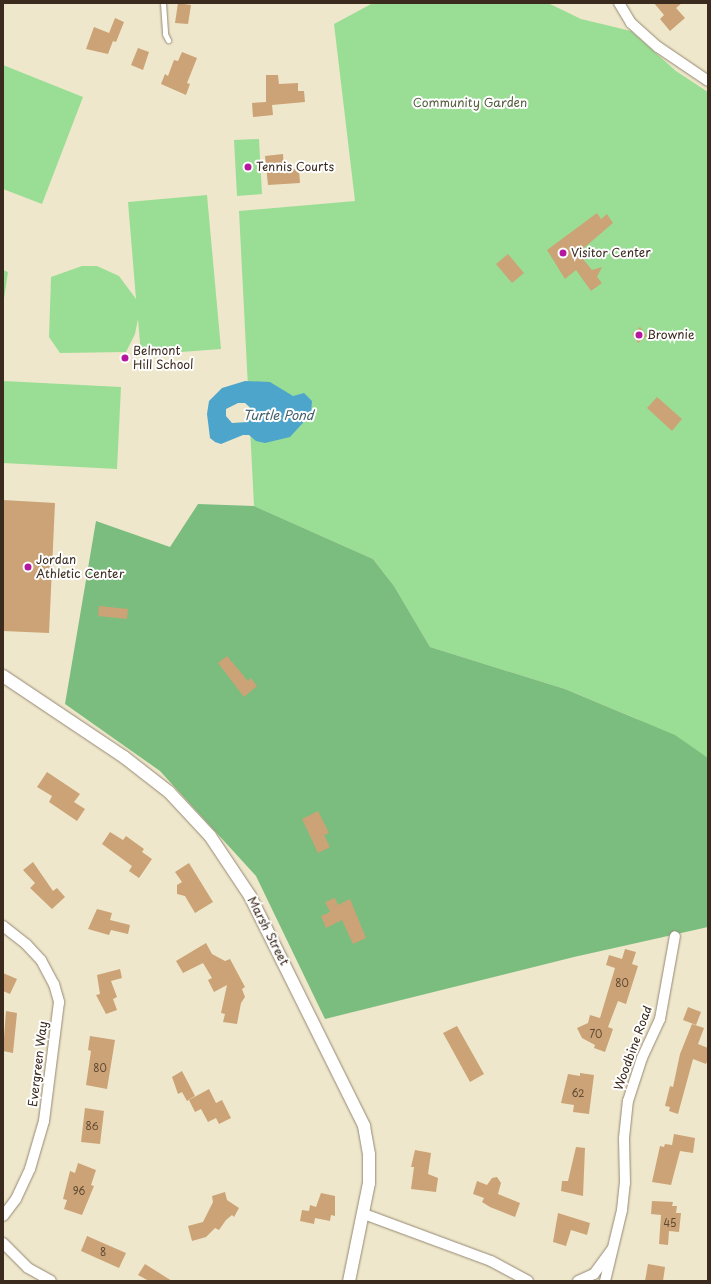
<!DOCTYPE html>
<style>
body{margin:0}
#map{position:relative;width:711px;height:1284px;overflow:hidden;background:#efe7cb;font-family:"Playpen Sans",sans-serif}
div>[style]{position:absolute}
.green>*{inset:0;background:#9ade95}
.forest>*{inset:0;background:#7bbd7e}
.water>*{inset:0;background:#4ea5cb}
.building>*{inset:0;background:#cba376}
.roads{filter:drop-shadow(0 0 1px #958874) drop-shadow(0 0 1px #958874)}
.service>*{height:5px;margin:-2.5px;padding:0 2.5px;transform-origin:2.5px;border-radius:2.5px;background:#fff}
.minor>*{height:10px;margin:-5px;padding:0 5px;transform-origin:5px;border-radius:5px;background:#fff}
.tertiary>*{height:12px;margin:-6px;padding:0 6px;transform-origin:6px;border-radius:6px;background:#fff}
.dots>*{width:11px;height:11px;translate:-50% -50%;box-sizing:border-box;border:2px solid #fff;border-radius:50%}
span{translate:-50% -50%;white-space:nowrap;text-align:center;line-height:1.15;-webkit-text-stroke:4px #fff;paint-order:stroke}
.number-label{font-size:10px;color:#5f4834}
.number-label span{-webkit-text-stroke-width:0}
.park-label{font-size:12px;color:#586042}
.poi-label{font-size:12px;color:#3b2a1e}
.left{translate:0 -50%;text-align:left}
.street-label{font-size:12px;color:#3b2a1e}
.water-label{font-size:13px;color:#44616c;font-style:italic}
.frame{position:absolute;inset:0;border:4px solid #3b2a1e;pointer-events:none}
</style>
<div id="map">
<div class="green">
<i style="clip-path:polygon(373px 3px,548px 3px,581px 19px,631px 31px,676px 71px,708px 92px,708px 758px,637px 719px,565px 689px,430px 647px,394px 586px,373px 559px,254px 506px,239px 211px,355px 201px,334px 24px)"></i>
<i style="clip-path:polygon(3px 65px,83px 97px,42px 204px,3px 189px)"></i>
<i style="clip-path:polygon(259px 139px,262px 194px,237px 196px,234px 140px)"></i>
<i style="clip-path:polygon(207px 195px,221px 349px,141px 355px,138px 319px,135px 334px,126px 352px,60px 353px,49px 337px,51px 277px,82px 266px,97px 266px,119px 276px,136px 299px,128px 202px)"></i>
<i style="clip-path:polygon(3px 270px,8px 272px,3px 305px)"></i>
<i style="clip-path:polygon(3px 381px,121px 387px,117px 469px,3px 463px)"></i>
</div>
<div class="forest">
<i style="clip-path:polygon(198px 504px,254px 506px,373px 559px,394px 586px,430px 647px,565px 689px,675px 735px,708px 758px,708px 927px,574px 957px,325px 1019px,256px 876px,160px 771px,65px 704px,96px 521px,170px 547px)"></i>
</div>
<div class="water">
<i style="clip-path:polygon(evenodd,245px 381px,270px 382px,293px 396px,304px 393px,312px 401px,311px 414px,290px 437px,265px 443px,256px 441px,249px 435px,243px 435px,221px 444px,215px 442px,210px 438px,207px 414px,209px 401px,222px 388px,245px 381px,238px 403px,245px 403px,255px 412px,248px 422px,232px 423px,226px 416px,226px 409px,238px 403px)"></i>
</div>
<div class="building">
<i style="clip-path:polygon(178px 3px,191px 5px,188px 24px,175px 23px)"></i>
<i style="clip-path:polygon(654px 3px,682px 3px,676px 8px,685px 18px,670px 31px,660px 19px,664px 15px)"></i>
<i style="clip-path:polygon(115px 18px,124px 22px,116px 42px,113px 41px,108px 54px,86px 49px,94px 27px,109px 33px)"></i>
<i style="clip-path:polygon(138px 48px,149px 52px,143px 70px,131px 65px)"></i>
<i style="clip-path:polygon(182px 52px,197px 58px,187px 83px,190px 84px,186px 95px,161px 84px,165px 74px,168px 76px,174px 60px,178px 61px)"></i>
<i style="clip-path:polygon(266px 75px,278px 75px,279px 84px,298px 83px,298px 91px,304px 91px,305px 102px,272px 105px,273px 115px,253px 117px,252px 103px,266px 102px)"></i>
<i style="clip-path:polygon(283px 154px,284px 170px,299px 169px,300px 183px,268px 185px,265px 156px)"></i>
<i style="clip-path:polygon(597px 213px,601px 219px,607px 214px,613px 223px,578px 253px,592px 270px,602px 267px,597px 277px,602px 283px,591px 291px,576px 270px,565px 279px,547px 250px)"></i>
<i style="clip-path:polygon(508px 254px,524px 273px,512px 283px,496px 264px)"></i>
<i style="clip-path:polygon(640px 327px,647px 336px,638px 343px,632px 334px)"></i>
<i style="clip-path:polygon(657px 397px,682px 419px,672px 431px,647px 408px)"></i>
<i style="clip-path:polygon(3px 500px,55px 503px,49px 633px,3px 631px)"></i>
<i style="clip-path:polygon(99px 606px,128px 609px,127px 619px,98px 616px)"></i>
<i style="clip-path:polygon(227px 656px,248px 681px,251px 678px,257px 686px,244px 697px,218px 663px)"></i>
<i style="clip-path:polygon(47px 772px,80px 794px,74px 802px,85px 809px,77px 821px,49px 802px,52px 796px,37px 787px)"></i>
<i style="clip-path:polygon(318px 811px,329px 833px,324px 835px,330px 847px,318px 853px,302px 819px)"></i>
<i style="clip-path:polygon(110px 832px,123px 840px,126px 836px,144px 849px,142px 852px,152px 859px,139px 878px,129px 871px,132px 866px,102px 844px)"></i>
<i style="clip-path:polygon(33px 862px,53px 891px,57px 888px,65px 897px,52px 909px,30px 888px,35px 883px,23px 870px)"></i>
<i style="clip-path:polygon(189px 863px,213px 902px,195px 913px,185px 896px,177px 894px,177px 885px,182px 882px,175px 872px)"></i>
<i style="clip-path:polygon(335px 898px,338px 905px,350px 899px,366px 938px,353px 944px,342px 920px,326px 928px,321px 916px,330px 912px,325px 902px)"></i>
<i style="clip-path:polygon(97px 909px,112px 913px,110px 920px,130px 925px,128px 934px,111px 930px,109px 935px,88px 929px)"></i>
<i style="clip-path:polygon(206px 943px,212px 954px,225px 961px,230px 959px,245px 987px,242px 989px,245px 997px,241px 1003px,237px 1024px,223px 1022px,225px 1014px,221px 1013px,227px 985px,214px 992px,208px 980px,212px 978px,203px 963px,183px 973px,176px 961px)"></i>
<i style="clip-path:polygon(625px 949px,636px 952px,632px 964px,638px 966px,626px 1004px,618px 1001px,608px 1027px,613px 1029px,605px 1052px,594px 1048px,595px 1045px,582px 1038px,577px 1028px,588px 1023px,590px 1015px,600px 1018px,615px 968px,606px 965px,609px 955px,622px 959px)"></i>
<i style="clip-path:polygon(120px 969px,122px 978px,111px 981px,117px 997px,113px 999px,117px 1010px,106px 1014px,96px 995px,100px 994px,97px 975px)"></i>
<i style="clip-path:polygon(3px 973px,17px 979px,10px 994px,3px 991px)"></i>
<i style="clip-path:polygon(688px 1007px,701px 1012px,696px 1025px,683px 1020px)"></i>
<i style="clip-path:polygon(6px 1011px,17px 1013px,13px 1053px,3px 1051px)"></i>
<i style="clip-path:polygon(692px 1024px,704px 1028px,698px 1044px,708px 1048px,708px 1059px,706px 1064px,693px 1059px,678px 1114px,669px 1111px,670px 1107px,665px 1106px,670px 1086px,673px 1087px,680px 1054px)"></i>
<i style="clip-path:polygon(457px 1026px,484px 1074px,470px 1082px,443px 1033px)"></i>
<i style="clip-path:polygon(90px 1036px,115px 1040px,107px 1089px,86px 1085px,91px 1051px,88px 1050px)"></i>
<i style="clip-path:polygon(182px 1071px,195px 1096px,187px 1101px,182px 1092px,178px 1094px,172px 1077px)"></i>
<i style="clip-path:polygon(580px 1073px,594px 1075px,589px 1114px,573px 1112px,574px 1105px,561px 1103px,568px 1074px,580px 1076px)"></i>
<i style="clip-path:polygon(209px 1089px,216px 1103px,222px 1100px,231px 1118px,219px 1124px,216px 1118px,208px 1122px,201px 1109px,195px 1112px,189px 1100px)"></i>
<i style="clip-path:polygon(85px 1108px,104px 1111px,100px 1144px,81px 1142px)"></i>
<i style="clip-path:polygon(674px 1134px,695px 1138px,693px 1153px,680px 1151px,671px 1185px,652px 1182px,660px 1146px,664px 1147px,665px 1144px,672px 1145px)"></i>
<i style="clip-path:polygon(576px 1147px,585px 1148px,583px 1196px,561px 1191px,562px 1181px,568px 1181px)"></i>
<i style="clip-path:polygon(415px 1150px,431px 1153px,428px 1174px,438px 1178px,436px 1192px,411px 1189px,414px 1167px,411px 1167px)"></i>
<i style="clip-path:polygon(78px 1163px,96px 1170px,91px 1185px,94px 1186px,82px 1215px,64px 1209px,67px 1200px,63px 1199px,70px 1171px,75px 1173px)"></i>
<i style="clip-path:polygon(497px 1177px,501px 1183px,498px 1194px,520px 1203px,515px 1217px,490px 1207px,482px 1202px,484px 1198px,473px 1194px,477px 1181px,487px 1185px,492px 1178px)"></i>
<i style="clip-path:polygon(225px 1192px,227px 1200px,239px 1208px,234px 1217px,232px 1215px,226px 1220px,219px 1230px,215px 1228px,206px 1237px,192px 1241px,188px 1226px,203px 1222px,213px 1202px,212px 1196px)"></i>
<i style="clip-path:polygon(321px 1193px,335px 1196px,335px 1216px,331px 1215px,330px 1221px,315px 1218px,314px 1224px,300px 1221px,302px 1210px,309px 1211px,310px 1205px,316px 1207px)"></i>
<i style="clip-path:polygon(652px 1201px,673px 1202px,672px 1206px,677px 1206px,676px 1213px,681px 1213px,679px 1232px,669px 1231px,668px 1245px,659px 1244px,661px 1215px,651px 1214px)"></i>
<i style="clip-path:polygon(558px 1213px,590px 1223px,587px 1235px,571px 1230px,566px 1246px,553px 1242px)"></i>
<i style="clip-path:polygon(87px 1236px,126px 1253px,119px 1268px,81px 1251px)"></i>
<i style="clip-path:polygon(145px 1264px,172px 1281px,149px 1281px,138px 1275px)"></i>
<i style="clip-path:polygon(648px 1264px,665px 1267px,663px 1281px,645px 1281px)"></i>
</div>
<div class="roads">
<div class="service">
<i style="left:163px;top:3px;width:31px;rotate:86deg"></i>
<i style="left:165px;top:34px;width:7px;rotate:63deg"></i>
</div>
<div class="minor">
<i style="left:619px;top:3px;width:23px;rotate:59deg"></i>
<i style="left:631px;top:23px;width:36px;rotate:42deg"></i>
<i style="left:658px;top:47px;width:60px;rotate:34.2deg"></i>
<i style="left:3px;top:926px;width:29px;rotate:38deg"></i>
<i style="left:26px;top:944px;width:22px;rotate:47deg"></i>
<i style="left:41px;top:960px;width:27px;rotate:62deg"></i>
<i style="left:54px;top:984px;width:19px;rotate:74deg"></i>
<i style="left:59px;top:1002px;width:120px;rotate:97.2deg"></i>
<i style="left:44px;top:1121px;width:50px;rotate:106.3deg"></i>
<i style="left:30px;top:1169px;width:33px;rotate:115deg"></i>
<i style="left:16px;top:1199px;width:21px;rotate:127deg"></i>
<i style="left:364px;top:1214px;width:135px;rotate:20.3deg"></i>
<i style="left:491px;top:1261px;width:42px;rotate:28.4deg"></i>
<i style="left:3px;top:1243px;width:35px;rotate:45deg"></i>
<i style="left:28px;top:1268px;width:26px;rotate:29deg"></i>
<i style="left:578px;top:1281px;width:17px;rotate:-24deg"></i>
<i style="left:594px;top:1274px;width:31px;rotate:-54deg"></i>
<i style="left:605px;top:1281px;width:73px;rotate:-76.5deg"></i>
<i style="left:622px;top:1210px;width:27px;rotate:-84deg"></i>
<i style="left:625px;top:1183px;width:45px;rotate:-91.3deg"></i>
<i style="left:624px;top:1138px;width:37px;rotate:-84deg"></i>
<i style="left:628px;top:1101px;width:45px;rotate:-72deg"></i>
<i style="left:642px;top:1058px;width:43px;rotate:-65.2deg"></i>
<i style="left:660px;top:1019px;width:84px;rotate:-79.8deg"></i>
</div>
<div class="tertiary">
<i style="left:3px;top:676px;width:146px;rotate:33.8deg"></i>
<i style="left:124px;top:757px;width:57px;rotate:37.9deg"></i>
<i style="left:169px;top:792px;width:60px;rotate:47deg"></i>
<i style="left:210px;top:836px;width:72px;rotate:56.3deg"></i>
<i style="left:250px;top:896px;width:257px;rotate:63.6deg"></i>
<i style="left:364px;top:1126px;width:28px;rotate:80deg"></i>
<i style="left:369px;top:1154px;width:29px;rotate:90deg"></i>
<i style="left:369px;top:1183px;width:100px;rotate:101.5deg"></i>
</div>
</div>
<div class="dots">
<i style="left:248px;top:167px;background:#b5179e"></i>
<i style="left:563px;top:253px;background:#b5179e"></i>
<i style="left:639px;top:335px;background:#b5179e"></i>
<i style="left:125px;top:358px;background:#b5179e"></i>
<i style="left:28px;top:567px;background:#b5179e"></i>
</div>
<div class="number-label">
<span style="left:622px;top:983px">80</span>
<span style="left:596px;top:1034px">70</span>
<span style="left:100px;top:1068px">80</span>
<span style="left:578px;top:1093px">62</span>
<span style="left:92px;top:1126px">86</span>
<span style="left:79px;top:1191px">96</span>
<span style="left:670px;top:1223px">45</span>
<span style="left:103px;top:1252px">8</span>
</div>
<div class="park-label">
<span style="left:470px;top:103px">Community Garden</span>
</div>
<div class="poi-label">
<span class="left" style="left:256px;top:167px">Tennis Courts</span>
<span class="left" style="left:571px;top:253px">Visitor Center</span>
<span class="left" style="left:647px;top:335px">Brownie</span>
<span class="left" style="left:133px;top:358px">Belmont<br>Hill School</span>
<span class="left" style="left:36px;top:567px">Jordan<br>Athletic Center</span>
</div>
<div class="street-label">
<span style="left:268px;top:931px;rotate:63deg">Marsh Street</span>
<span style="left:633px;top:1048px;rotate:-70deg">Woodbine Road</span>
<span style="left:38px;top:1064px;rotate:-83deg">Evergreen Way</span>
</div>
<div class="water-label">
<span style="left:278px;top:415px">Turtle Pond</span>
</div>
<div class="frame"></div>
</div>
